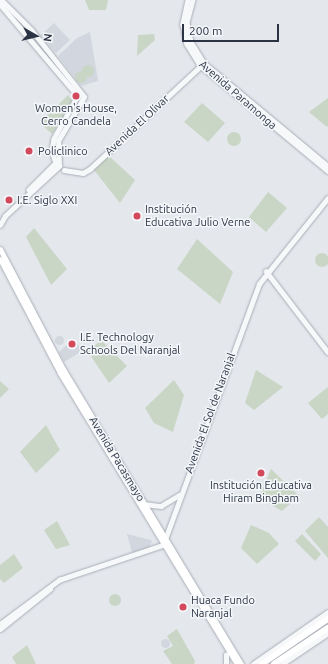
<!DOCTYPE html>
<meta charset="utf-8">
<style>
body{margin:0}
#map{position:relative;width:328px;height:664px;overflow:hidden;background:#e4e7ec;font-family:Ubuntu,sans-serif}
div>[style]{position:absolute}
.built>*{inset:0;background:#d2d6de}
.round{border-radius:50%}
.green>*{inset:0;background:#c9d6c5}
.roads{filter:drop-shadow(0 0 1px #a9aeb7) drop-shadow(0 0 1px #a9aeb7)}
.tertiary>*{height:4.5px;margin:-2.25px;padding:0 2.25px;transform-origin:2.25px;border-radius:2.25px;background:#f7f8fa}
.secondary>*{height:5px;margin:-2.5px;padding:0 2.5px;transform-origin:2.5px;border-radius:2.5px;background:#fff}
.primary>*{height:5.5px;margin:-2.75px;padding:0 2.75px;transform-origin:2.75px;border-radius:2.75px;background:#fff}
.dots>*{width:11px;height:11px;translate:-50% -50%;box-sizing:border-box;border:2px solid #f4f6f9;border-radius:50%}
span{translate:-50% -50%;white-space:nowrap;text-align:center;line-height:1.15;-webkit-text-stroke:3px #f4f6f9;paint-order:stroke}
.street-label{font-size:11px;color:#2b3445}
.poi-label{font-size:11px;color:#2b3445}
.left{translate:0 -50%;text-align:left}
.north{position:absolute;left:16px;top:16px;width:40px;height:40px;-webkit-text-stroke:3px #f4f6f9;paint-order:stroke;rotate:98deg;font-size:11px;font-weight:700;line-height:16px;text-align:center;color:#2b3445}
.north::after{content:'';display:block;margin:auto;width:14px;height:18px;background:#2b3445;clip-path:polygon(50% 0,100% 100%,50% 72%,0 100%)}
.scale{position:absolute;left:182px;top:24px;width:97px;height:18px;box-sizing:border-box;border:2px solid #2b3445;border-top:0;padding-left:5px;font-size:12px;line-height:14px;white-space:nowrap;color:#2b3445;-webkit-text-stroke:3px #f4f6f9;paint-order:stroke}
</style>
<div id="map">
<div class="built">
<i style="clip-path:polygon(54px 23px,70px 40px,56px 53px,40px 36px)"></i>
<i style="clip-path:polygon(90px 32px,98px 81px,81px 86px,58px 56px,77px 38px)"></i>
<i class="round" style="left:3.5px;top:194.5px;width:11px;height:11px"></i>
<i class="round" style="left:54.5px;top:335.5px;width:9px;height:9px"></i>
<i style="clip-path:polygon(74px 338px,82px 351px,64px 362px,59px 352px)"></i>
<i style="clip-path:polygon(127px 534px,151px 540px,152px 541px,149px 548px,132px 553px)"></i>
<i class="round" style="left:160.5px;top:638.5px;width:9px;height:9px"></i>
</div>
<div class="green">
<i style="clip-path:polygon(85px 0,108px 0,106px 10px,89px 10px)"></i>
<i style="clip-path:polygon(154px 34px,155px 40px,137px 56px,138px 35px)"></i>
<i class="round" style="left:82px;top:65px;width:12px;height:12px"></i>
<i class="round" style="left:75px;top:71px;width:12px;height:12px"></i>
<i style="clip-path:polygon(68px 95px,74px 102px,52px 134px,40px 123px)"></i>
<i style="clip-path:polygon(328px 98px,328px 126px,327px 127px,309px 112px)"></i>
<i style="clip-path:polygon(202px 103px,225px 123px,208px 142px,184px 122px)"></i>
<i class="round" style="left:227px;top:132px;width:14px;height:14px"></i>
<i style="clip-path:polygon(109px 156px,135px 180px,120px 203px,94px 170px)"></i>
<i style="clip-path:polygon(268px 192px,287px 208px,266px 232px,249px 217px)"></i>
<i style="clip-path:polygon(34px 228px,67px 269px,51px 285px,26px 237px)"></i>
<i style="clip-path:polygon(197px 239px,233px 272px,220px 304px,177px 269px)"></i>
<i class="round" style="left:315px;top:253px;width:14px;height:14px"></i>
<i style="clip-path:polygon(101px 340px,127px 366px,109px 383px,88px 352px)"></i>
<i style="clip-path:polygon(256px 370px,283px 387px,254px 410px,245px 403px)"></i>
<i style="clip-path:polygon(174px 380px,184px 395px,173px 432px,154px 423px,145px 408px)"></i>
<i style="clip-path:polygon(0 381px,9px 389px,0 398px)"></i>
<i style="clip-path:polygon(328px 387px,328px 414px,322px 419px,308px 403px)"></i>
<i style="clip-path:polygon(46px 425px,60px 450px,36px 473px,20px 452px)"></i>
<i style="clip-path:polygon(271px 469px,299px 496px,282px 511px,259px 498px)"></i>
<i style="clip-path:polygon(319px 517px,328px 527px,328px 558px,305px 531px)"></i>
<i style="clip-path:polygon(57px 521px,70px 545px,56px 549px,44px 530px)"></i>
<i style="clip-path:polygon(251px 525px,269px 533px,279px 544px,257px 564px,241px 548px)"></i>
<i style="clip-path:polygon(302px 534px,321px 554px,315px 561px,295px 541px)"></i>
<i style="clip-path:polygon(14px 554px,23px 568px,4px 583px,0 579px,0 565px)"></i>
<i class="round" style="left:109px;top:594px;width:12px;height:12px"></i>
<i style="clip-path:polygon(177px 629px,195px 661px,194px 664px,172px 664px,163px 651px,173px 646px,167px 636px)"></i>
<i style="clip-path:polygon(27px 645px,36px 664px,16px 664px,12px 657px)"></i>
</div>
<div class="roads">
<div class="tertiary">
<i style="left:188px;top:0;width:25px;rotate:102deg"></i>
<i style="left:183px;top:24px;width:20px;rotate:79deg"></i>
<i style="left:187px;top:44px;width:26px;rotate:58deg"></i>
<i style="left:201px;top:66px;width:165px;rotate:39.6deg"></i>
<i style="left:193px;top:0;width:24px;rotate:105deg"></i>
<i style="left:187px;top:23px;width:19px;rotate:78deg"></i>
<i style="left:191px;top:42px;width:25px;rotate:58deg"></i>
<i style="left:204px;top:63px;width:161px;rotate:39.7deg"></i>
<i style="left:0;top:4px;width:121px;rotate:49.7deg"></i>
<i style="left:78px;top:96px;width:49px;rotate:119.2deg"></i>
<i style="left:54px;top:139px;width:12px;rotate:99deg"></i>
<i style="left:52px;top:151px;width:13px;rotate:72deg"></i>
<i style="left:56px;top:163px;width:38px;rotate:135deg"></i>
<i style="left:64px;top:170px;width:19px;rotate:9deg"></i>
<i style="left:83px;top:173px;width:8px;rotate:-30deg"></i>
<i style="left:90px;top:169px;width:153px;rotate:-42.9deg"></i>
<i style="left:0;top:225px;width:10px;rotate:-61deg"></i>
<i style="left:5px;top:216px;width:74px;rotate:-42.8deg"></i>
<i style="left:59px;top:166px;width:25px;rotate:-92deg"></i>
<i style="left:58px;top:141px;width:51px;rotate:-59.4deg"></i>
<i style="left:84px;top:97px;width:85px;rotate:-128.3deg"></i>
<i style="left:31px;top:30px;width:42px;rotate:-135deg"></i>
<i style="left:266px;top:271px;width:102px;rotate:52.6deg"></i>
<i style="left:144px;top:504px;width:17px;rotate:7deg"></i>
<i style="left:161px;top:506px;width:21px;rotate:-31deg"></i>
<i style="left:0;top:624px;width:74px;rotate:-36.7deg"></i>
<i style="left:59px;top:580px;width:110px;rotate:-18.6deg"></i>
<i style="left:163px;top:545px;width:278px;rotate:-69.8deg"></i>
<i style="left:259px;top:284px;width:110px;rotate:-51.3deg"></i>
<i style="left:0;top:629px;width:64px;rotate:-38.7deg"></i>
<i style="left:226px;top:664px;width:9px;rotate:-90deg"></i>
<i style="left:253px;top:664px;width:91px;rotate:-34.7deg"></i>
<i style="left:282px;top:664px;width:55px;rotate:-34deg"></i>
</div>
<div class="secondary">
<i style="left:0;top:249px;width:136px;rotate:62.3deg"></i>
<i style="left:63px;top:369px;width:345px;rotate:58.9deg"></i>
<i style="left:0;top:259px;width:129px;rotate:62.2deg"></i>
<i style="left:60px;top:373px;width:341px;rotate:58.7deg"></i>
</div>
<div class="primary">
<i style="left:262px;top:664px;width:80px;rotate:-34.3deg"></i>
<i style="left:274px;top:664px;width:65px;rotate:-33.7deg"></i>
</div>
</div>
<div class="dots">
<i style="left:76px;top:96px;background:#d1495b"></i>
<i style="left:29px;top:151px;background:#d1495b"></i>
<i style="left:9px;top:200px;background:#d1495b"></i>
<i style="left:137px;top:216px;background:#d1495b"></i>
<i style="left:72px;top:344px;background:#d1495b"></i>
<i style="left:261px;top:473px;background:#d1495b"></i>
<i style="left:183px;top:607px;background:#d1495b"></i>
</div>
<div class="street-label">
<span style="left:238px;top:95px;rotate:41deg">Avenida Paramonga</span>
<span style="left:137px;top:125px;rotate:-43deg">Avenida El Olivar</span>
<span style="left:210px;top:413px;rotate:-70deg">Avenida El Sol de Naranjal</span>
<span style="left:117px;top:459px;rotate:59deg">Avenida Pacasmayo</span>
</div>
<div class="poi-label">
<span style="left:76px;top:115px">Women's House,<br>Cerro Candela</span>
<span class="left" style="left:38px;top:151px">Policlinico</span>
<span class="left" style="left:17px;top:200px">I.E. Siglo XXI</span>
<span class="left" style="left:145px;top:216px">Institución<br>Educativa Julio Verne</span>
<span class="left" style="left:80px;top:344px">I.E. Technology<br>Schools Del Naranjal</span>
<span style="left:261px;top:492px">Institución Educativa<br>Hiram Bingham</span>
<span class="left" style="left:191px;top:607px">Huaca Fundo<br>Naranjal</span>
</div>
<div class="north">N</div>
<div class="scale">200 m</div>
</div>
